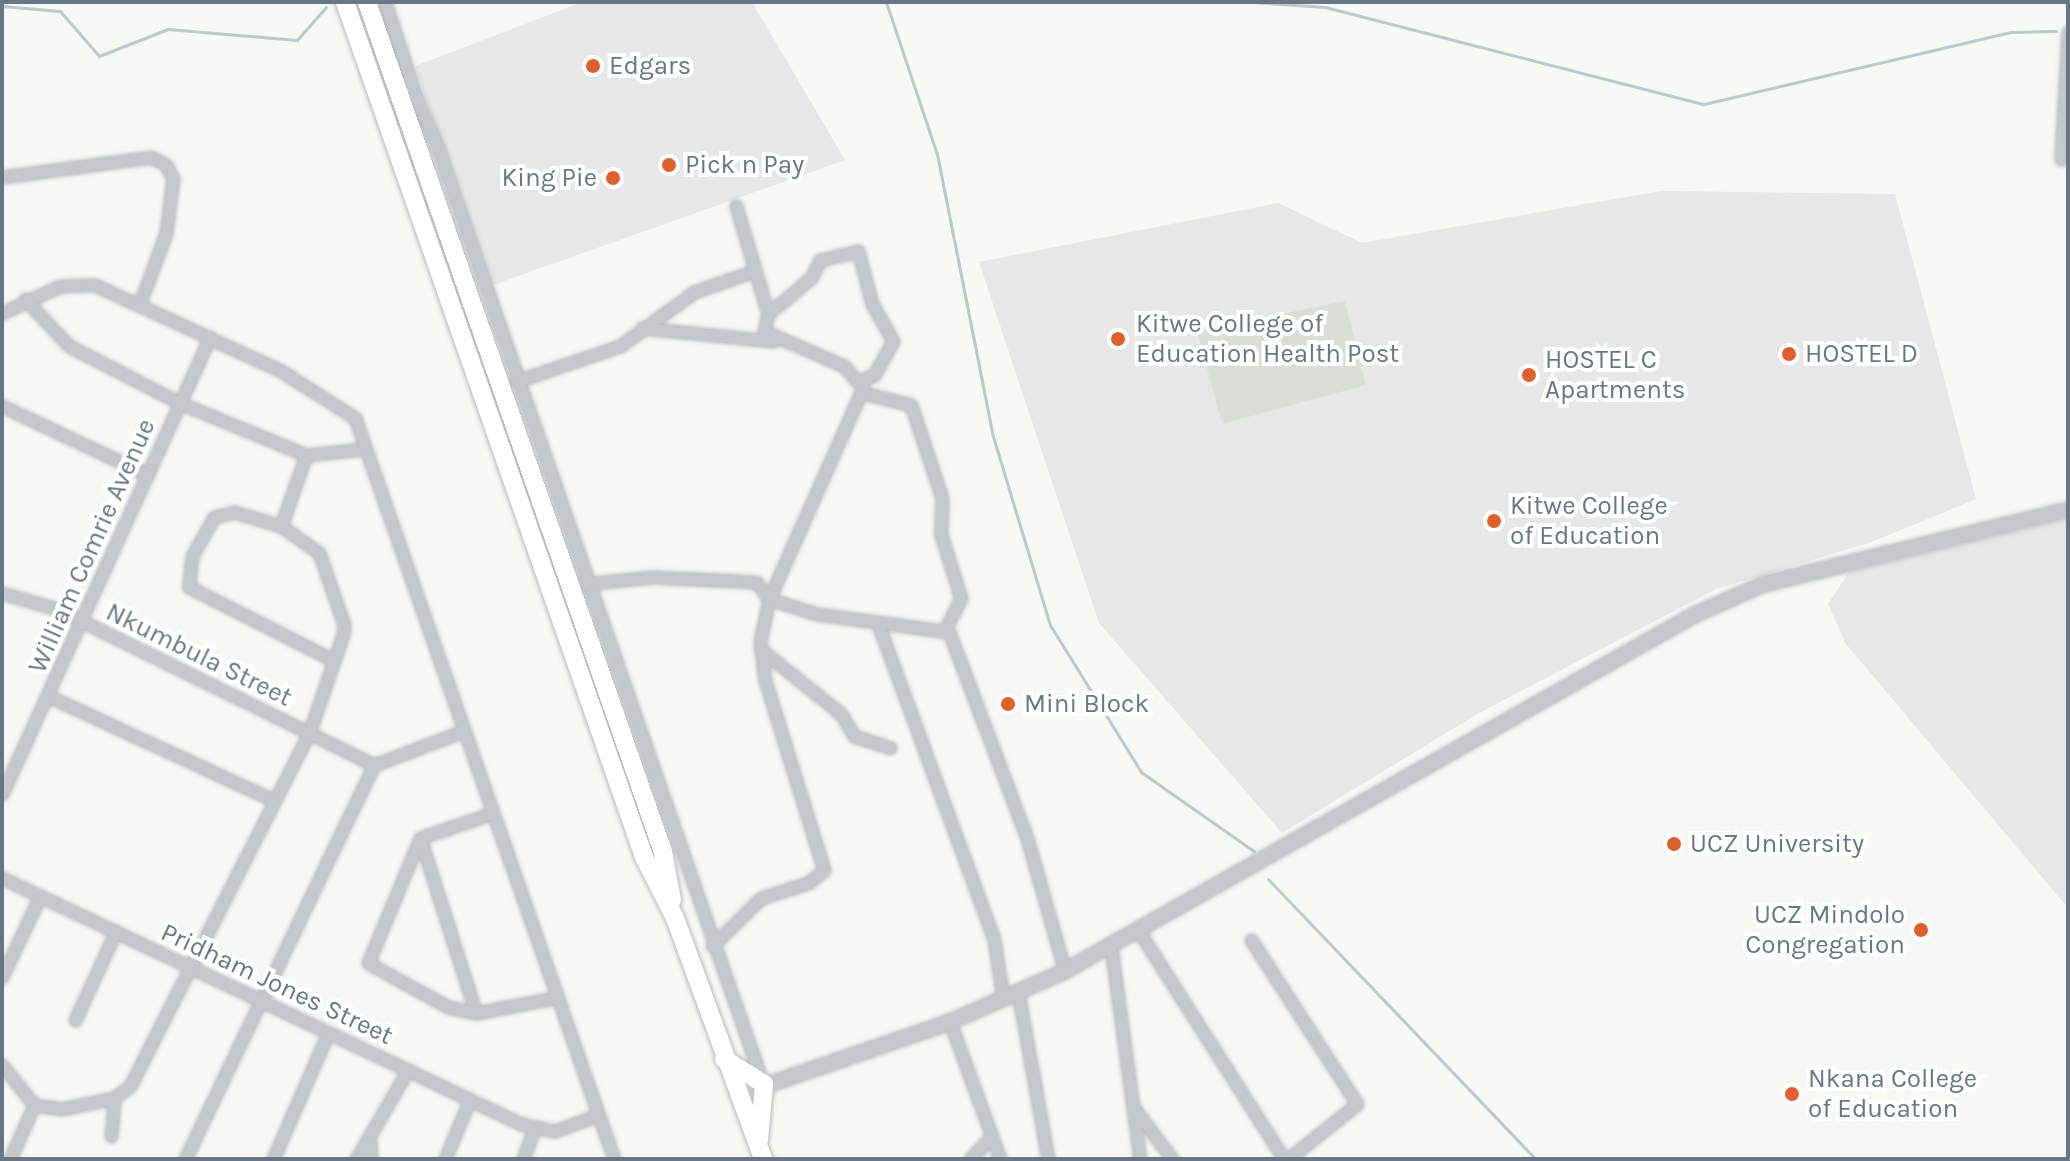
<!DOCTYPE html>
<style>
body{margin:0}
#map{position:relative;width:2070px;height:1161px;overflow:hidden;background:#f8f8f5;font-family:Karla,sans-serif}
div>[style]{position:absolute}
.built>*{inset:0;background:#e6e7e6}
.green>*{inset:0;background:#d9dfd6}
.stream>*{height:3px;margin:-1.5px;padding:0 1.5px;transform-origin:1.5px;border-radius:1.5px;background:#bdc7cc}
.roads{filter:drop-shadow(0 0 2px #b7babd) drop-shadow(0 0 2px #b7babd)}
.minor>*{height:11px;margin:-5.5px;padding:0 5.5px;transform-origin:5.5px;border-radius:5.5px;background:#c4c8cb}
.tertiary>*{height:14px;margin:-7px;padding:0 7px;transform-origin:7px;border-radius:7px;background:#c4c8cb}
.trunk>*{height:18px;margin:-9px;padding:0 9px;transform-origin:9px;border-radius:9px;background:#fff}
.dots>*{width:22px;height:22px;translate:-50% -50%;box-sizing:border-box;border:4px solid #fff;border-radius:50%}
span{translate:-50% -50%;white-space:nowrap;text-align:center;line-height:1.15;-webkit-text-stroke:8px #fff;paint-order:stroke}
.poi-label{font-size:26px;color:#687785}
.left{translate:0 -50%;text-align:left}
.right{translate:-100% -50%;text-align:right}
.street-label{font-size:26px;color:#687785}
.frame{position:absolute;inset:0;border:4px solid #687785;pointer-events:none}
</style>
<div id="map">
<div class="built">
<i style="clip-path:polygon(583px 2px,752px 2px,845px 160px,490px 286px,415px 66px)"></i>
<i style="clip-path:polygon(1661px 191px,1895px 194px,1976px 499px,1869px 543px,1716px 589px,1479px 713px,1282px 833px,1099px 623px,979px 262px,1278px 203px,1362px 243px)"></i>
<i style="clip-path:polygon(2068px 519px,2068px 908px,1846px 644px,1828px 604px,1849px 572px)"></i>
</div>
<div class="green">
<i style="clip-path:polygon(1345px 301px,1366px 385px,1222px 424px,1197px 331px)"></i>
</div>
<div class="stream">
<i style="left:886px;top:2px;width:160px;rotate:71.5deg"></i>
<i style="left:937px;top:154px;width:284px;rotate:78.8deg"></i>
<i style="left:992px;top:433px;width:201px;rotate:73.2deg"></i>
<i style="left:1050px;top:625px;width:173px;rotate:58.2deg"></i>
<i style="left:1141px;top:772px;width:138px;rotate:35deg"></i>
<i style="left:1253px;top:2px;width:72px;rotate:4deg"></i>
<i style="left:1325px;top:7px;width:391px;rotate:14.4deg"></i>
<i style="left:1704px;top:104px;width:314px;rotate:-13.2deg"></i>
<i style="left:2010px;top:32px;width:46px;rotate:-1.2deg"></i>
<i style="left:2px;top:6px;width:58px;rotate:4.9deg"></i>
<i style="left:60px;top:11px;width:60px;rotate:49.1deg"></i>
<i style="left:99px;top:56px;width:74px;rotate:-21.4deg"></i>
<i style="left:168px;top:29px;width:129px;rotate:4.9deg"></i>
<i style="left:297px;top:40px;width:44px;rotate:-48.7deg"></i>
<i style="left:1268px;top:879px;width:388px;rotate:46.3deg"></i>
</div>
<div class="roads">
<div class="minor">
<i style="left:385px;top:2px;width:99px;rotate:71.7deg"></i>
<i style="left:2068px;top:32px;width:127px;rotate:93.2deg"></i>
<i style="left:2061px;top:159px;width:7px;rotate:-16deg"></i>
<i style="left:399px;top:91px;width:18px;rotate:16deg"></i>
<i style="left:416px;top:96px;width:53px;rotate:66.8deg"></i>
<i style="left:437px;top:145px;width:994px;rotate:70.85deg"></i>
<i style="left:2px;top:177px;width:150px;rotate:-7.6deg"></i>
<i style="left:151px;top:157px;width:17px;rotate:28deg"></i>
<i style="left:166px;top:165px;width:15px;rotate:62deg"></i>
<i style="left:173px;top:178px;width:55px;rotate:97.3deg"></i>
<i style="left:166px;top:233px;width:75px;rotate:110.4deg"></i>
<i style="left:25px;top:299px;width:64px;rotate:46.9deg"></i>
<i style="left:69px;top:346px;width:125px;rotate:27.2deg"></i>
<i style="left:180px;top:403px;width:136px;rotate:22.4deg"></i>
<i style="left:306px;top:455px;width:58px;rotate:-5.9deg"></i>
<i style="left:2px;top:313px;width:64px;rotate:-25deg"></i>
<i style="left:60px;top:286px;width:35px;rotate:-2deg"></i>
<i style="left:95px;top:285px;width:205px;rotate:24.8deg"></i>
<i style="left:281px;top:371px;width:88px;rotate:32.4deg"></i>
<i style="left:355px;top:418px;width:785px;rotate:70.73deg"></i>
<i style="left:768px;top:314px;width:57px;rotate:-40.1deg"></i>
<i style="left:812px;top:277px;width:19px;rotate:-65deg"></i>
<i style="left:820px;top:260px;width:39px;rotate:-13deg"></i>
<i style="left:858px;top:251px;width:55px;rotate:75.2deg"></i>
<i style="left:872px;top:304px;width:43px;rotate:60.4deg"></i>
<i style="left:893px;top:341px;width:38px;rotate:119deg"></i>
<i style="left:875px;top:374px;width:16px;rotate:153deg"></i>
<i style="left:642px;top:328px;width:132px;rotate:5.7deg"></i>
<i style="left:517px;top:381px;width:109px;rotate:-18.8deg"></i>
<i style="left:620px;top:346px;width:92px;rotate:-36.1deg"></i>
<i style="left:694px;top:292px;width:64px;rotate:-19.3deg"></i>
<i style="left:863px;top:393px;width:49px;rotate:14deg"></i>
<i style="left:911px;top:405px;width:98px;rotate:71.6deg"></i>
<i style="left:942px;top:498px;width:37px;rotate:92deg"></i>
<i style="left:941px;top:535px;width:66px;rotate:72.4deg"></i>
<i style="left:961px;top:598px;width:35px;rotate:117deg"></i>
<i style="left:2px;top:406px;width:161px;rotate:25.3deg"></i>
<i style="left:281px;top:526px;width:75px;rotate:-70.6deg"></i>
<i style="left:583px;top:584px;width:70px;rotate:-5.7deg"></i>
<i style="left:653px;top:577px;width:103px;rotate:2.8deg"></i>
<i style="left:756px;top:582px;width:21px;rotate:53deg"></i>
<i style="left:769px;top:599px;width:50px;rotate:17.4deg"></i>
<i style="left:817px;top:614px;width:133px;rotate:7.8deg"></i>
<i style="left:949px;top:632px;width:220px;rotate:69.3deg"></i>
<i style="left:1027px;top:838px;width:138px;rotate:74.1deg"></i>
<i style="left:2px;top:593px;width:57px;rotate:16.2deg"></i>
<i style="left:57px;top:609px;width:353px;rotate:26.2deg"></i>
<i style="left:878px;top:624px;width:336px;rotate:69.8deg"></i>
<i style="left:994px;top:939px;width:61px;rotate:81.5deg"></i>
<i style="left:760px;top:649px;width:104px;rotate:38.7deg"></i>
<i style="left:841px;top:714px;width:26px;rotate:59deg"></i>
<i style="left:854px;top:736px;width:38px;rotate:18deg"></i>
<i style="left:48px;top:696px;width:248px;rotate:24.8deg"></i>
<i style="left:2px;top:794px;width:502px;rotate:-65.53deg"></i>
<i style="left:490px;top:814px;width:74px;rotate:161.1deg"></i>
<i style="left:420px;top:838px;width:135px;rotate:112.6deg"></i>
<i style="left:368px;top:963px;width:91px;rotate:28.8deg"></i>
<i style="left:448px;top:1007px;width:29px;rotate:12deg"></i>
<i style="left:476px;top:1013px;width:79px;rotate:-10.9deg"></i>
<i style="left:420px;top:838px;width:184px;rotate:72.3deg"></i>
<i style="left:2px;top:878px;width:574px;rotate:25.36deg"></i>
<i style="left:521px;top:1124px;width:35px;rotate:12deg"></i>
<i style="left:555px;top:1131px;width:46px;rotate:-20.4deg"></i>
<i style="left:1138px;top:930px;width:272px;rotate:57.5deg"></i>
<i style="left:1251px;top:940px;width:195px;rotate:57.1deg"></i>
<i style="left:1357px;top:1104px;width:88px;rotate:141.4deg"></i>
<i style="left:712px;top:946px;width:69px;rotate:-44.4deg"></i>
<i style="left:761px;top:898px;width:49px;rotate:-17.7deg"></i>
<i style="left:808px;top:883px;width:21px;rotate:-39deg"></i>
<i style="left:824px;top:870px;width:198px;rotate:-107.3deg"></i>
<i style="left:765px;top:681px;width:39px;rotate:-97deg"></i>
<i style="left:760px;top:642px;width:44px;rotate:-78.2deg"></i>
<i style="left:769px;top:599px;width:231px;rotate:-66deg"></i>
<i style="left:863px;top:388px;width:29px;rotate:-131deg"></i>
<i style="left:844px;top:366px;width:87px;rotate:-156.4deg"></i>
<i style="left:764px;top:331px;width:17px;rotate:-77deg"></i>
<i style="left:768px;top:314px;width:113px;rotate:-106.5deg"></i>
<i style="left:1111px;top:947px;width:214px;rotate:82.2deg"></i>
<i style="left:2px;top:977px;width:89px;rotate:-64.9deg"></i>
<i style="left:1018px;top:992px;width:170px;rotate:79.8deg"></i>
<i style="left:75px;top:1020px;width:98px;rotate:-65.3deg"></i>
<i style="left:950px;top:1022px;width:146px;rotate:69.9deg"></i>
<i style="left:2px;top:1065px;width:51px;rotate:51.3deg"></i>
<i style="left:34px;top:1105px;width:27px;rotate:8deg"></i>
<i style="left:61px;top:1109px;width:54px;rotate:-11.7deg"></i>
<i style="left:114px;top:1098px;width:20px;rotate:-37deg"></i>
<i style="left:130px;top:1086px;width:396px;rotate:-63.1deg"></i>
<i style="left:309px;top:733px;width:104px;rotate:-70.9deg"></i>
<i style="left:343px;top:635px;width:10px;rotate:-84deg"></i>
<i style="left:344px;top:625px;width:76px;rotate:-109.1deg"></i>
<i style="left:319px;top:553px;width:47px;rotate:-144.6deg"></i>
<i style="left:281px;top:526px;width:49px;rotate:-163.4deg"></i>
<i style="left:234px;top:512px;width:21px;rotate:166deg"></i>
<i style="left:214px;top:517px;width:45px;rotate:119.4deg"></i>
<i style="left:192px;top:556px;width:31px;rotate:96deg"></i>
<i style="left:189px;top:587px;width:161px;rotate:26.9deg"></i>
<i style="left:1134px;top:1108px;width:64px;rotate:53.3deg"></i>
<i style="left:111px;top:1136px;width:38px;rotate:-85deg"></i>
<i style="left:370px;top:1141px;width:18px;rotate:87deg"></i>
<i style="left:10px;top:1159px;width:59px;rotate:-66deg"></i>
<i style="left:185px;top:1159px;width:437px;rotate:-64.4deg"></i>
<i style="left:374px;top:765px;width:93px;rotate:-20.8deg"></i>
<i style="left:273px;top:1159px;width:137px;rotate:-66.4deg"></i>
<i style="left:356px;top:1159px;width:103px;rotate:-59.7deg"></i>
<i style="left:445px;top:1159px;width:63px;rotate:-67.5deg"></i>
<i style="left:523px;top:1159px;width:32px;rotate:-70deg"></i>
<i style="left:970px;top:1159px;width:30px;rotate:-46deg"></i>
</div>
<div class="tertiary">
<i style="left:738px;top:1095px;width:224px;rotate:-19deg"></i>
<i style="left:950px;top:1022px;width:126px;rotate:-23.9deg"></i>
<i style="left:1065px;top:971px;width:725px;rotate:-29.5deg"></i>
<i style="left:1696px;top:614px;width:74px;rotate:-23.8deg"></i>
<i style="left:1764px;top:584px;width:313px;rotate:-13.7deg"></i>
</div>
<div class="trunk">
<i style="left:345px;top:2px;width:906px;rotate:70.72deg"></i>
<i style="left:644px;top:857px;width:68px;rotate:63.1deg"></i>
<i style="left:675px;top:918px;width:257px;rotate:69.9deg"></i>
<i style="left:367px;top:2px;width:900px;rotate:70.8deg"></i>
<i style="left:663px;top:852px;width:49px;rotate:79.4deg"></i>
<i style="left:724px;top:1059px;width:47px;rotate:32deg"></i>
<i style="left:764px;top:1084px;width:56px;rotate:95.1deg"></i>
</div>
</div>
<div class="dots">
<i style="left:593px;top:66px;background:#df5f2e"></i>
<i style="left:669px;top:165px;background:#df5f2e"></i>
<i style="left:613px;top:178px;background:#df5f2e"></i>
<i style="left:1118px;top:339px;background:#df5f2e"></i>
<i style="left:1789px;top:354px;background:#df5f2e"></i>
<i style="left:1529px;top:375px;background:#df5f2e"></i>
<i style="left:1494px;top:521px;background:#df5f2e"></i>
<i style="left:1008px;top:704px;background:#df5f2e"></i>
<i style="left:1674px;top:844px;background:#df5f2e"></i>
<i style="left:1921px;top:930px;background:#df5f2e"></i>
<i style="left:1792px;top:1094px;background:#df5f2e"></i>
</div>
<div class="poi-label">
<span class="left" style="left:609px;top:66px">Edgars</span>
<span class="left" style="left:685px;top:165px">Pick n Pay</span>
<span class="right" style="left:597px;top:178px">King Pie</span>
<span class="left" style="left:1136px;top:339px">Kitwe College of<br>Education Health Post</span>
<span class="left" style="left:1805px;top:354px">HOSTEL D</span>
<span class="left" style="left:1545px;top:375px">HOSTEL C<br>Apartments</span>
<span class="left" style="left:1510px;top:521px">Kitwe College<br>of Education</span>
<span class="left" style="left:1024px;top:704px">Mini Block</span>
<span class="left" style="left:1690px;top:844px">UCZ University</span>
<span class="right" style="left:1905px;top:930px">UCZ Mindolo<br>Congregation</span>
<span class="left" style="left:1808px;top:1094px">Nkana College<br>of Education</span>
</div>
<div class="street-label">
<span style="left:92px;top:546px;rotate:-66deg">William Comrie Avenue</span>
<span style="left:199px;top:655px;rotate:26deg">Nkumbula Street</span>
<span style="left:277px;top:984px;rotate:25deg">Pridham Jones Street</span>
</div>
<div class="frame"></div>
</div>
